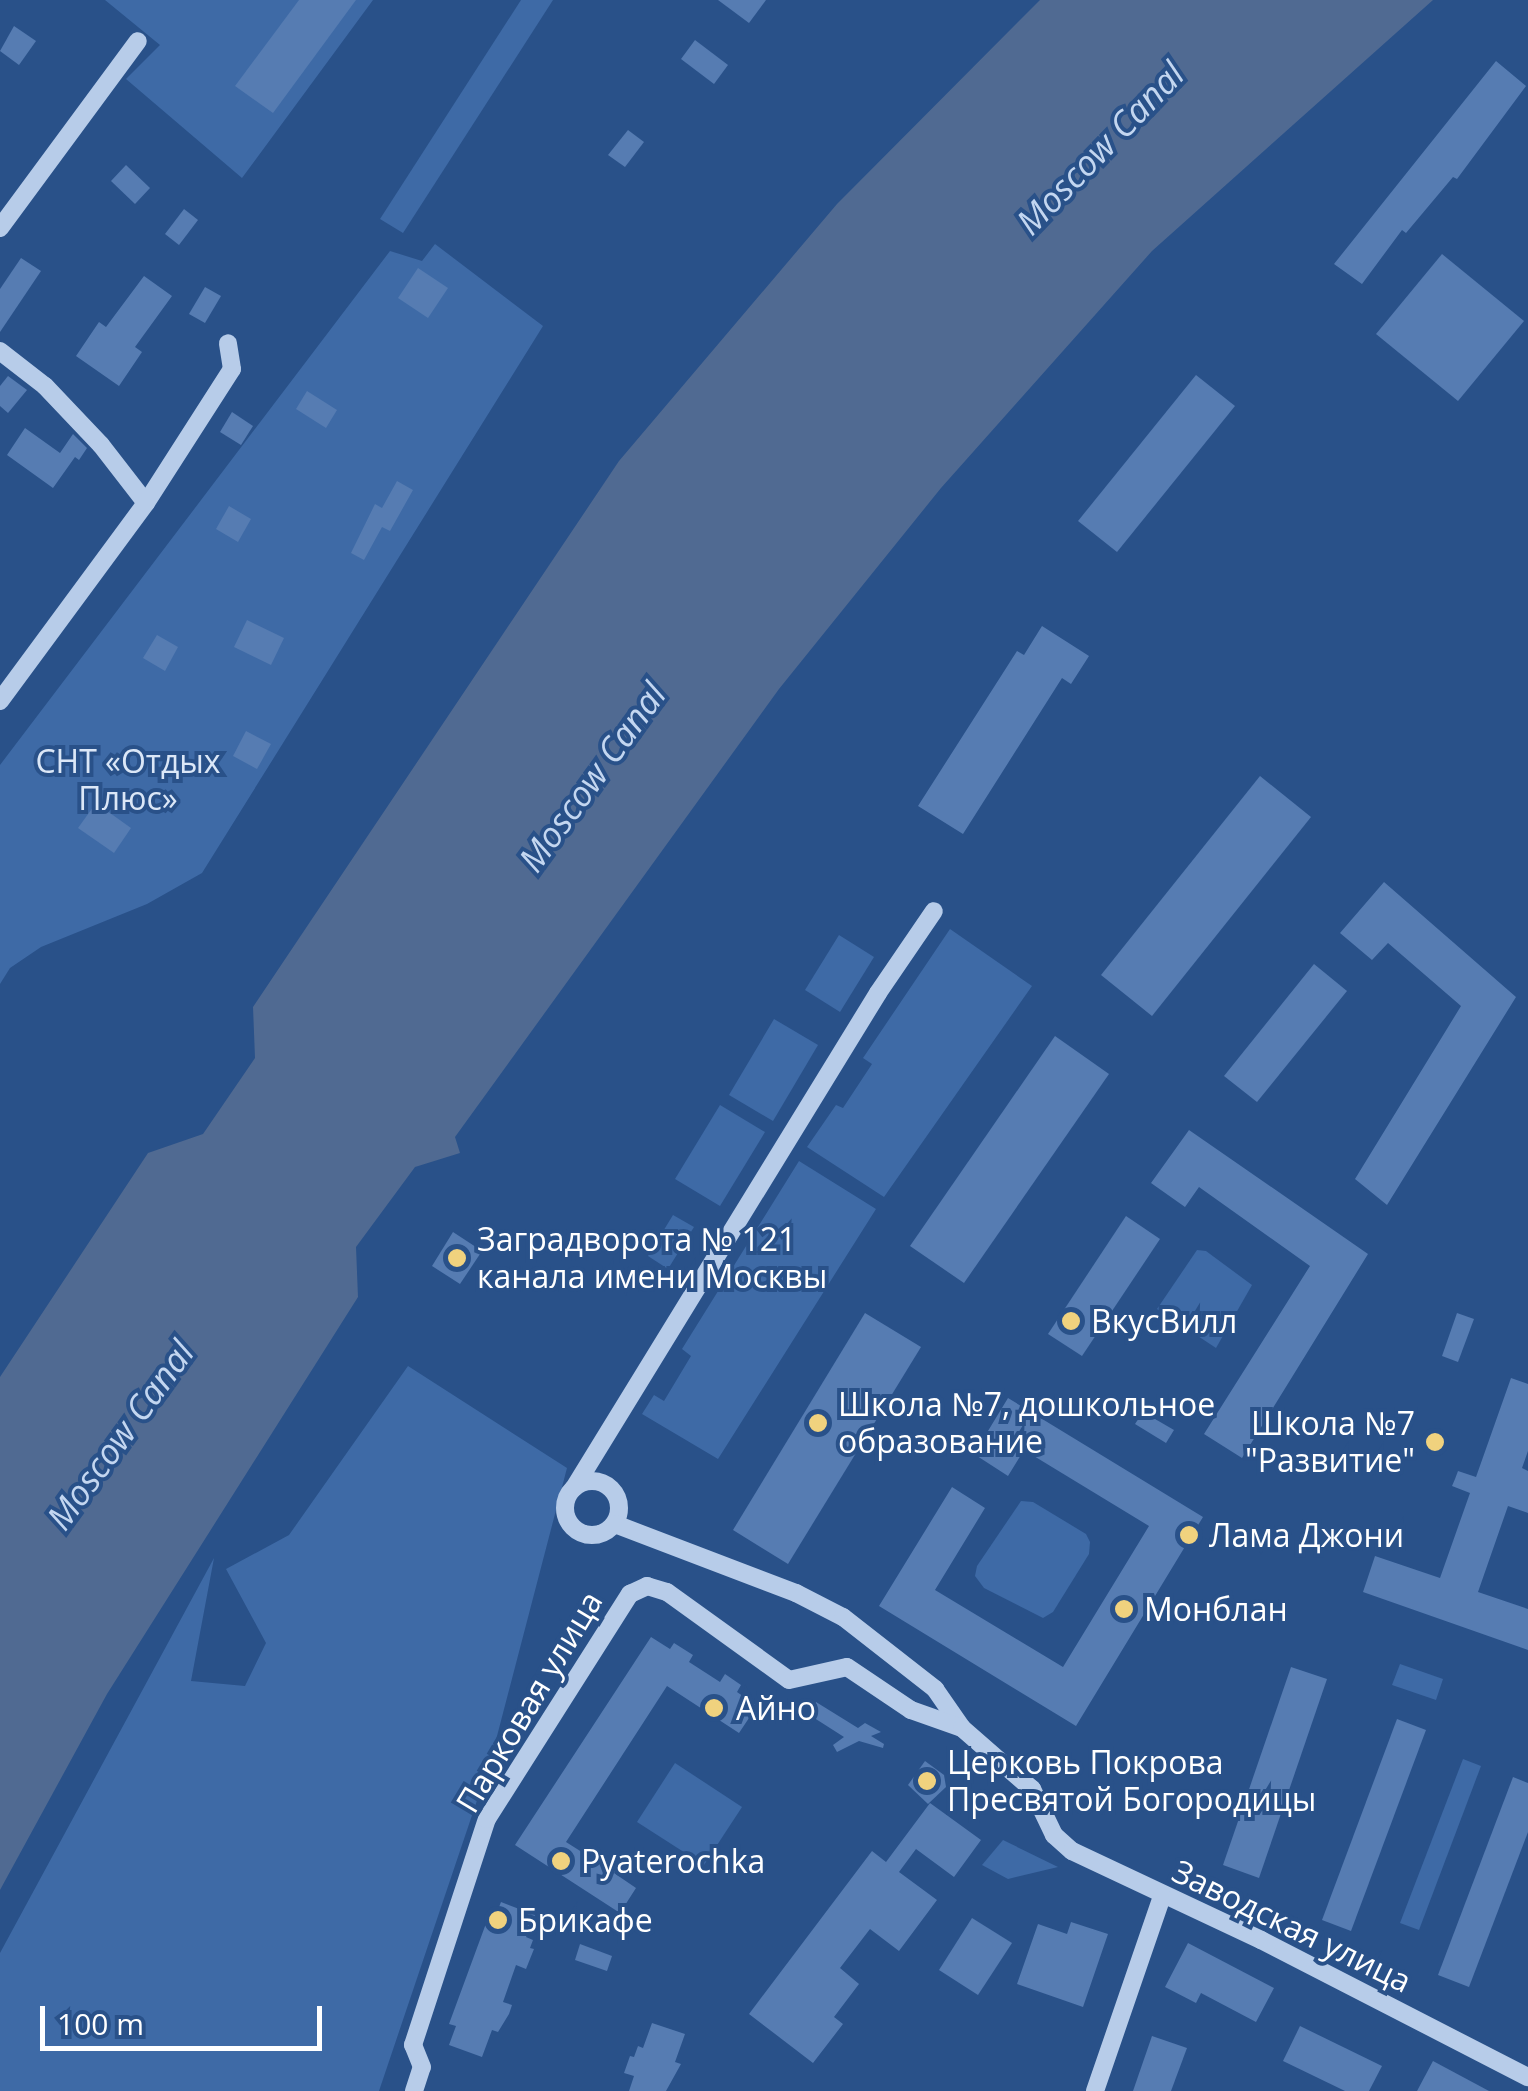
<!DOCTYPE html>
<meta charset="utf-8">
<style>
body{margin:0}
#map{position:relative;width:1528px;height:2091px;overflow:hidden;background:#295189;font-family:"Open Sans",sans-serif}
div>[style]{position:absolute}
.green>*{inset:0;background:#3e6aa6}
.water>*{inset:0;background:#506a92}
.building>*{inset:0;background:#567cb2}
.minor>*{height:18px;margin:-9px;padding:0 9px;transform-origin:9px;border-radius:9px;background:#b7cce9}
.minor>.ring{margin:-9px;padding:0;box-sizing:content-box;background:none;border:18px solid #b7cce9;border-radius:50%}
.dots>*{width:28px;height:28px;translate:-50% -50%;box-sizing:border-box;border:5px solid #295189;border-radius:50%}
span{translate:-50% -50%;white-space:nowrap;text-align:center;line-height:1.15;-webkit-text-stroke:8px #295189;paint-order:stroke}
.park-label{font-size:32px;color:#dbe7f7}
.poi-label{font-size:32px;color:#fff}
.left{translate:0 -50%;text-align:left}
.right{translate:-100% -50%;text-align:right}
.street-label{font-size:32px;color:#fff}
.water-label{font-size:35px;color:#c3d6f0;font-style:italic}
.scale{position:absolute;left:40px;top:2006px;width:282px;height:45px;box-sizing:border-box;border:5px solid #fff;border-top:0;padding-left:12px;font-size:30px;line-height:35px;white-space:nowrap;color:#fff;-webkit-text-stroke:8px #295189;paint-order:stroke}
</style>
<div id="map">
<div class="green">
<i style="clip-path:polygon(105px 0,373px 0,242px 178px,126px 79px,160px 45px)"></i>
<i style="clip-path:polygon(521px 0,553px 0,403px 233px,380px 219px)"></i>
<i style="clip-path:polygon(435px 244px,543px 326px,202px 873px,147px 904px,41px 947px,10px 968px,0 984px,0 765px,390px 251px,422px 261px)"></i>
<i style="clip-path:polygon(950px 929px,1032px 986px,884px 1197px,807px 1147px,836px 1105px,843px 1108px,872px 1064px,863px 1058px)"></i>
<i style="clip-path:polygon(839px 935px,874px 957px,840px 1012px,805px 990px)"></i>
<i style="clip-path:polygon(774px 1019px,818px 1045px,773px 1121px,729px 1095px)"></i>
<i style="clip-path:polygon(720px 1105px,765px 1132px,720px 1206px,675px 1179px)"></i>
<i style="clip-path:polygon(799px 1161px,876px 1209px,718px 1459px,642px 1414px,654px 1395px,664px 1401px,691px 1356px,682px 1349px)"></i>
<i style="clip-path:polygon(673px 1215px,694px 1227px,668px 1269px,648px 1256px)"></i>
<i style="clip-path:polygon(1197px 1250px,1206px 1251px,1252px 1285px,1216px 1348px,1157px 1309px)"></i>
<i style="clip-path:polygon(408px 1366px,567px 1468px,491px 1759px,379px 2091px,0 2091px,0 1953px,214px 1558px,191px 1681px,245px 1686px,266px 1643px,226px 1569px,289px 1535px)"></i>
<i style="clip-path:polygon(1021px 1501px,1033px 1502px,1086px 1534px,1090px 1542px,1089px 1554px,1053px 1612px,1043px 1618px,984px 1588px,975px 1576px,977px 1566px)"></i>
<i style="clip-path:polygon(1400px 1664px,1443px 1679px,1436px 1700px,1392px 1685px)"></i>
<i style="clip-path:polygon(1463px 1759px,1481px 1766px,1419px 1930px,1400px 1923px)"></i>
<i style="clip-path:polygon(675px 1763px,742px 1807px,704px 1865px,637px 1822px)"></i>
<i style="clip-path:polygon(1003px 1840px,1058px 1867px,1008px 1879px,982px 1865px)"></i>
</div>
<div class="water">
<i style="clip-path:polygon(1040px 0,1433px 0,1152px 251px,941px 488px,779px 689px,455px 1137px,460px 1153px,415px 1167px,356px 1247px,358px 1297px,107px 1694px,0 1890px,0 1377px,148px 1153px,203px 1134px,255px 1058px,253px 1007px,619px 461px,837px 204px)"></i>
</div>
<div class="building">
<i style="clip-path:polygon(299px 0,356px 0,273px 113px,235px 86px)"></i>
<i style="clip-path:polygon(718px 0,766px 0,749px 23px)"></i>
<i style="clip-path:polygon(14px 26px,36px 41px,19px 65px,0 51px)"></i>
<i style="clip-path:polygon(695px 40px,728px 65px,714px 84px,681px 59px)"></i>
<i style="clip-path:polygon(1496px 61px,1526px 86px,1457px 179px,1453px 177px,1406px 233px,1402px 230px,1362px 284px,1334px 264px)"></i>
<i style="clip-path:polygon(628px 130px,644px 142px,625px 167px,608px 155px)"></i>
<i style="clip-path:polygon(126px 165px,150px 188px,135px 204px,111px 181px)"></i>
<i style="clip-path:polygon(184px 209px,198px 220px,179px 245px,165px 234px)"></i>
<i style="clip-path:polygon(1442px 254px,1524px 321px,1458px 401px,1376px 334px)"></i>
<i style="clip-path:polygon(21px 258px,41px 271px,0 332px,0 289px)"></i>
<i style="clip-path:polygon(418px 268px,448px 288px,428px 318px,398px 298px)"></i>
<i style="clip-path:polygon(144px 276px,172px 296px,135px 347px,142px 352px,119px 386px,76px 356px,99px 322px,106px 327px)"></i>
<i style="clip-path:polygon(205px 287px,221px 296px,205px 323px,189px 314px)"></i>
<i style="clip-path:polygon(1196px 375px,1235px 406px,1117px 552px,1078px 521px)"></i>
<i style="clip-path:polygon(8px 376px,27px 390px,8px 413px,0 406px,0 386px)"></i>
<i style="clip-path:polygon(307px 391px,337px 410px,326px 428px,296px 409px)"></i>
<i style="clip-path:polygon(232px 412px,253px 426px,241px 445px,220px 432px)"></i>
<i style="clip-path:polygon(25px 428px,60px 453px,73px 434px,87px 448px,79px 460px,75px 457px,53px 488px,7px 455px)"></i>
<i style="clip-path:polygon(397px 481px,413px 490px,390px 531px,382px 527px,364px 560px,351px 553px,375px 504px,382px 508px)"></i>
<i style="clip-path:polygon(229px 506px,251px 519px,238px 542px,216px 529px)"></i>
<i style="clip-path:polygon(247px 620px,284px 638px,271px 665px,234px 647px)"></i>
<i style="clip-path:polygon(1042px 626px,1089px 656px,1071px 684px,1062px 678px,963px 834px,918px 806px,1017px 651px,1024px 655px)"></i>
<i style="clip-path:polygon(157px 635px,178px 647px,165px 671px,143px 658px)"></i>
<i style="clip-path:polygon(246px 731px,271px 744px,257px 769px,233px 756px)"></i>
<i style="clip-path:polygon(1260px 776px,1311px 817px,1152px 1016px,1101px 975px)"></i>
<i style="clip-path:polygon(96px 803px,131px 828px,114px 853px,78px 828px)"></i>
<i style="clip-path:polygon(1384px 882px,1516px 997px,1387px 1205px,1355px 1179px,1461px 1006px,1388px 943px,1372px 960px,1340px 933px)"></i>
<i style="clip-path:polygon(1314px 964px,1347px 991px,1257px 1102px,1224px 1076px)"></i>
<i style="clip-path:polygon(1055px 1036px,1109px 1074px,964px 1283px,910px 1246px)"></i>
<i style="clip-path:polygon(1189px 1130px,1368px 1254px,1242px 1458px,1204px 1434px,1310px 1266px,1199px 1187px,1185px 1207px,1151px 1183px)"></i>
<i style="clip-path:polygon(1126px 1216px,1160px 1239px,1082px 1356px,1048px 1334px)"></i>
<i style="clip-path:polygon(453px 1232px,482px 1251px,460px 1284px,432px 1266px)"></i>
<i style="clip-path:polygon(865px 1313px,921px 1347px,788px 1564px,733px 1530px)"></i>
<i style="clip-path:polygon(1457px 1313px,1474px 1319px,1458px 1362px,1442px 1356px)"></i>
<i style="clip-path:polygon(1511px 1378px,1528px 1384px,1528px 1451px,1522px 1468px,1528px 1471px,1528px 1513px,1508px 1506px,1478px 1592px,1528px 1609px,1528px 1650px,1363px 1592px,1375px 1556px,1440px 1578px,1470px 1493px,1452px 1486px,1455px 1479px,1458px 1471px,1476px 1477px)"></i>
<i style="clip-path:polygon(1008px 1398px,1203px 1517px,1076px 1726px,879px 1606px,952px 1487px,985px 1508px,935px 1590px,1063px 1667px,1149px 1526px,1024px 1450px,1008px 1476px,974px 1454px)"></i>
<i style="clip-path:polygon(1143px 1412px,1174px 1430px,1166px 1443px,1135px 1424px)"></i>
<i style="clip-path:polygon(651px 1637px,670px 1649px,674px 1643px,693px 1655px,689px 1662px,720px 1682px,725px 1674px,741px 1685px,737px 1692px,757px 1706px,739px 1733px,667px 1686px,566px 1842px,596px 1861px,601px 1854px,619px 1866px,614px 1873px,636px 1888px,620px 1913px,515px 1845px)"></i>
<i style="clip-path:polygon(1291px 1667px,1327px 1679px,1259px 1878px,1223px 1865px)"></i>
<i style="clip-path:polygon(816px 1702px,858px 1728px,865px 1723px,881px 1732px,871px 1736px,884px 1744px,883px 1748px,859px 1741px,837px 1752px,833px 1745px,844px 1737px,808px 1714px)"></i>
<i style="clip-path:polygon(1397px 1719px,1426px 1730px,1351px 1931px,1322px 1920px)"></i>
<i style="clip-path:polygon(925px 1761px,944px 1775px,946px 1787px,928px 1804px,908px 1785px)"></i>
<i style="clip-path:polygon(1513px 1777px,1528px 1783px,1528px 1832px,1469px 1987px,1438px 1975px)"></i>
<i style="clip-path:polygon(930px 1803px,981px 1840px,954px 1877px,916px 1849px,899px 1872px,937px 1900px,899px 1951px,870px 1929px,840px 1968px,859px 1984px,834px 2017px,843px 2024px,813px 2063px,749px 2014px,872px 1851px,886px 1862px)"></i>
<i style="clip-path:polygon(501px 1902px,535px 1915px,526px 1937px,533px 1940px,530px 1948px,534px 1949px,526px 1969px,516px 1965px,503px 2002px,512px 2005px,509px 2014px,498px 2032px,492px 2030px,482px 2057px,449px 2045px,456px 2026px,449px 2024px,488px 1918px,494px 1920px)"></i>
<i style="clip-path:polygon(972px 1918px,1012px 1943px,978px 1995px,939px 1970px)"></i>
<i style="clip-path:polygon(1071px 1922px,1108px 1934px,1083px 2007px,1017px 1984px,1038px 1924px,1067px 1934px)"></i>
<i style="clip-path:polygon(1188px 1943px,1274px 1988px,1256px 2022px,1201px 1993px,1196px 2003px,1165px 1987px)"></i>
<i style="clip-path:polygon(580px 1944px,612px 1956px,607px 1971px,575px 1960px)"></i>
<i style="clip-path:polygon(652px 2023px,685px 2034px,675px 2062px,681px 2064px,666px 2091px,629px 2091px,634px 2076px,624px 2073px,630px 2056px,634px 2057px,638px 2046px,643px 2048px)"></i>
<i style="clip-path:polygon(1300px 2026px,1382px 2066px,1369px 2091px,1345px 2091px,1283px 2061px)"></i>
<i style="clip-path:polygon(1152px 2036px,1187px 2048px,1171px 2091px,1133px 2091px)"></i>
<i style="clip-path:polygon(1433px 2061px,1489px 2091px,1417px 2091px)"></i>
</div>
<div class="minor">
<i style="left:0;top:228px;width:232px;rotate:-53.6deg"></i>
<i style="left:0;top:351px;width:57px;rotate:37.9deg"></i>
<i style="left:45px;top:386px;width:81px;rotate:46.5deg"></i>
<i style="left:101px;top:445px;width:73px;rotate:52.2deg"></i>
<i style="left:0;top:701px;width:246px;rotate:-53.6deg"></i>
<i style="left:146px;top:503px;width:159px;rotate:-57.3deg"></i>
<i style="left:232px;top:369px;width:26px;rotate:-99deg"></i>
<i class="ring" style="left:565px;top:1481px;width:36px;height:36px"></i>
<i style="left:574px;top:1488px;width:581px;rotate:-58.44deg"></i>
<i style="left:878px;top:993px;width:99px;rotate:-55.7deg"></i>
<i style="left:615px;top:1524px;width:194px;rotate:20.9deg"></i>
<i style="left:796px;top:1593px;width:53px;rotate:27.1deg"></i>
<i style="left:843px;top:1617px;width:117px;rotate:38deg"></i>
<i style="left:935px;top:1689px;width:47px;rotate:55.3deg"></i>
<i style="left:414px;top:2091px;width:25px;rotate:-72deg"></i>
<i style="left:422px;top:2067px;width:24px;rotate:-112deg"></i>
<i style="left:413px;top:2045px;width:238px;rotate:-71.9deg"></i>
<i style="left:487px;top:1819px;width:267px;rotate:-57.6deg"></i>
<i style="left:630px;top:1594px;width:19px;rotate:-25deg"></i>
<i style="left:647px;top:1586px;width:21px;rotate:17deg"></i>
<i style="left:667px;top:1592px;width:150px;rotate:35.8deg"></i>
<i style="left:789px;top:1680px;width:59px;rotate:-12.6deg"></i>
<i style="left:847px;top:1667px;width:77px;rotate:33.9deg"></i>
<i style="left:911px;top:1710px;width:54px;rotate:19.4deg"></i>
<i style="left:962px;top:1728px;width:93px;rotate:41.1deg"></i>
<i style="left:1032px;top:1789px;width:51px;rotate:64.4deg"></i>
<i style="left:1054px;top:1835px;width:24px;rotate:42deg"></i>
<i style="left:1072px;top:1851px;width:209px;rotate:25.2deg"></i>
<i style="left:1261px;top:1940px;width:300px;rotate:27.2deg"></i>
<i style="left:1095px;top:2091px;width:206px;rotate:-71deg"></i>
</div>
<div class="dots">
<i style="left:457px;top:1258px;background:#f0d27e"></i>
<i style="left:1071px;top:1321px;background:#f0d27e"></i>
<i style="left:818px;top:1423px;background:#f0d27e"></i>
<i style="left:1435px;top:1442px;background:#f0d27e"></i>
<i style="left:1189px;top:1535px;background:#f0d27e"></i>
<i style="left:1124px;top:1609px;background:#f0d27e"></i>
<i style="left:714px;top:1708px;background:#f0d27e"></i>
<i style="left:927px;top:1781px;background:#f0d27e"></i>
<i style="left:561px;top:1861px;background:#f0d27e"></i>
<i style="left:498px;top:1920px;background:#f0d27e"></i>
</div>
<div class="park-label">
<span style="left:128px;top:780px">СНТ «Отдых<br>Плюс»</span>
</div>
<div class="poi-label">
<span class="left" style="left:477px;top:1258px">Заградворота № 121<br>канала имени Москвы</span>
<span class="left" style="left:1091px;top:1321px">ВкусВилл</span>
<span class="left" style="left:838px;top:1423px">Школа №7, дошкольное<br>образование</span>
<span class="right" style="left:1415px;top:1442px">Школа №7<br>"Развитие"</span>
<span class="left" style="left:1209px;top:1535px">Лама Джони</span>
<span class="left" style="left:1144px;top:1609px">Монблан</span>
<span class="left" style="left:736px;top:1708px">Айно</span>
<span class="left" style="left:947px;top:1781px">Церковь Покрова<br>Пресвятой Богородицы</span>
<span class="left" style="left:581px;top:1861px">Pyaterochka</span>
<span class="left" style="left:518px;top:1920px">Брикафе</span>
</div>
<div class="street-label">
<span style="left:529px;top:1702px;rotate:-59deg">Парковая улица</span>
<span style="left:1292px;top:1926px;rotate:26deg">Заводская улица</span>
</div>
<div class="water-label">
<span style="left:1100px;top:148px;rotate:-46deg">Moscow Canal</span>
<span style="left:592px;top:777px;rotate:-54deg">Moscow Canal</span>
<span style="left:120px;top:1435px;rotate:-54deg">Moscow Canal</span>
</div>
<div class="scale">100 m</div>
</div>
